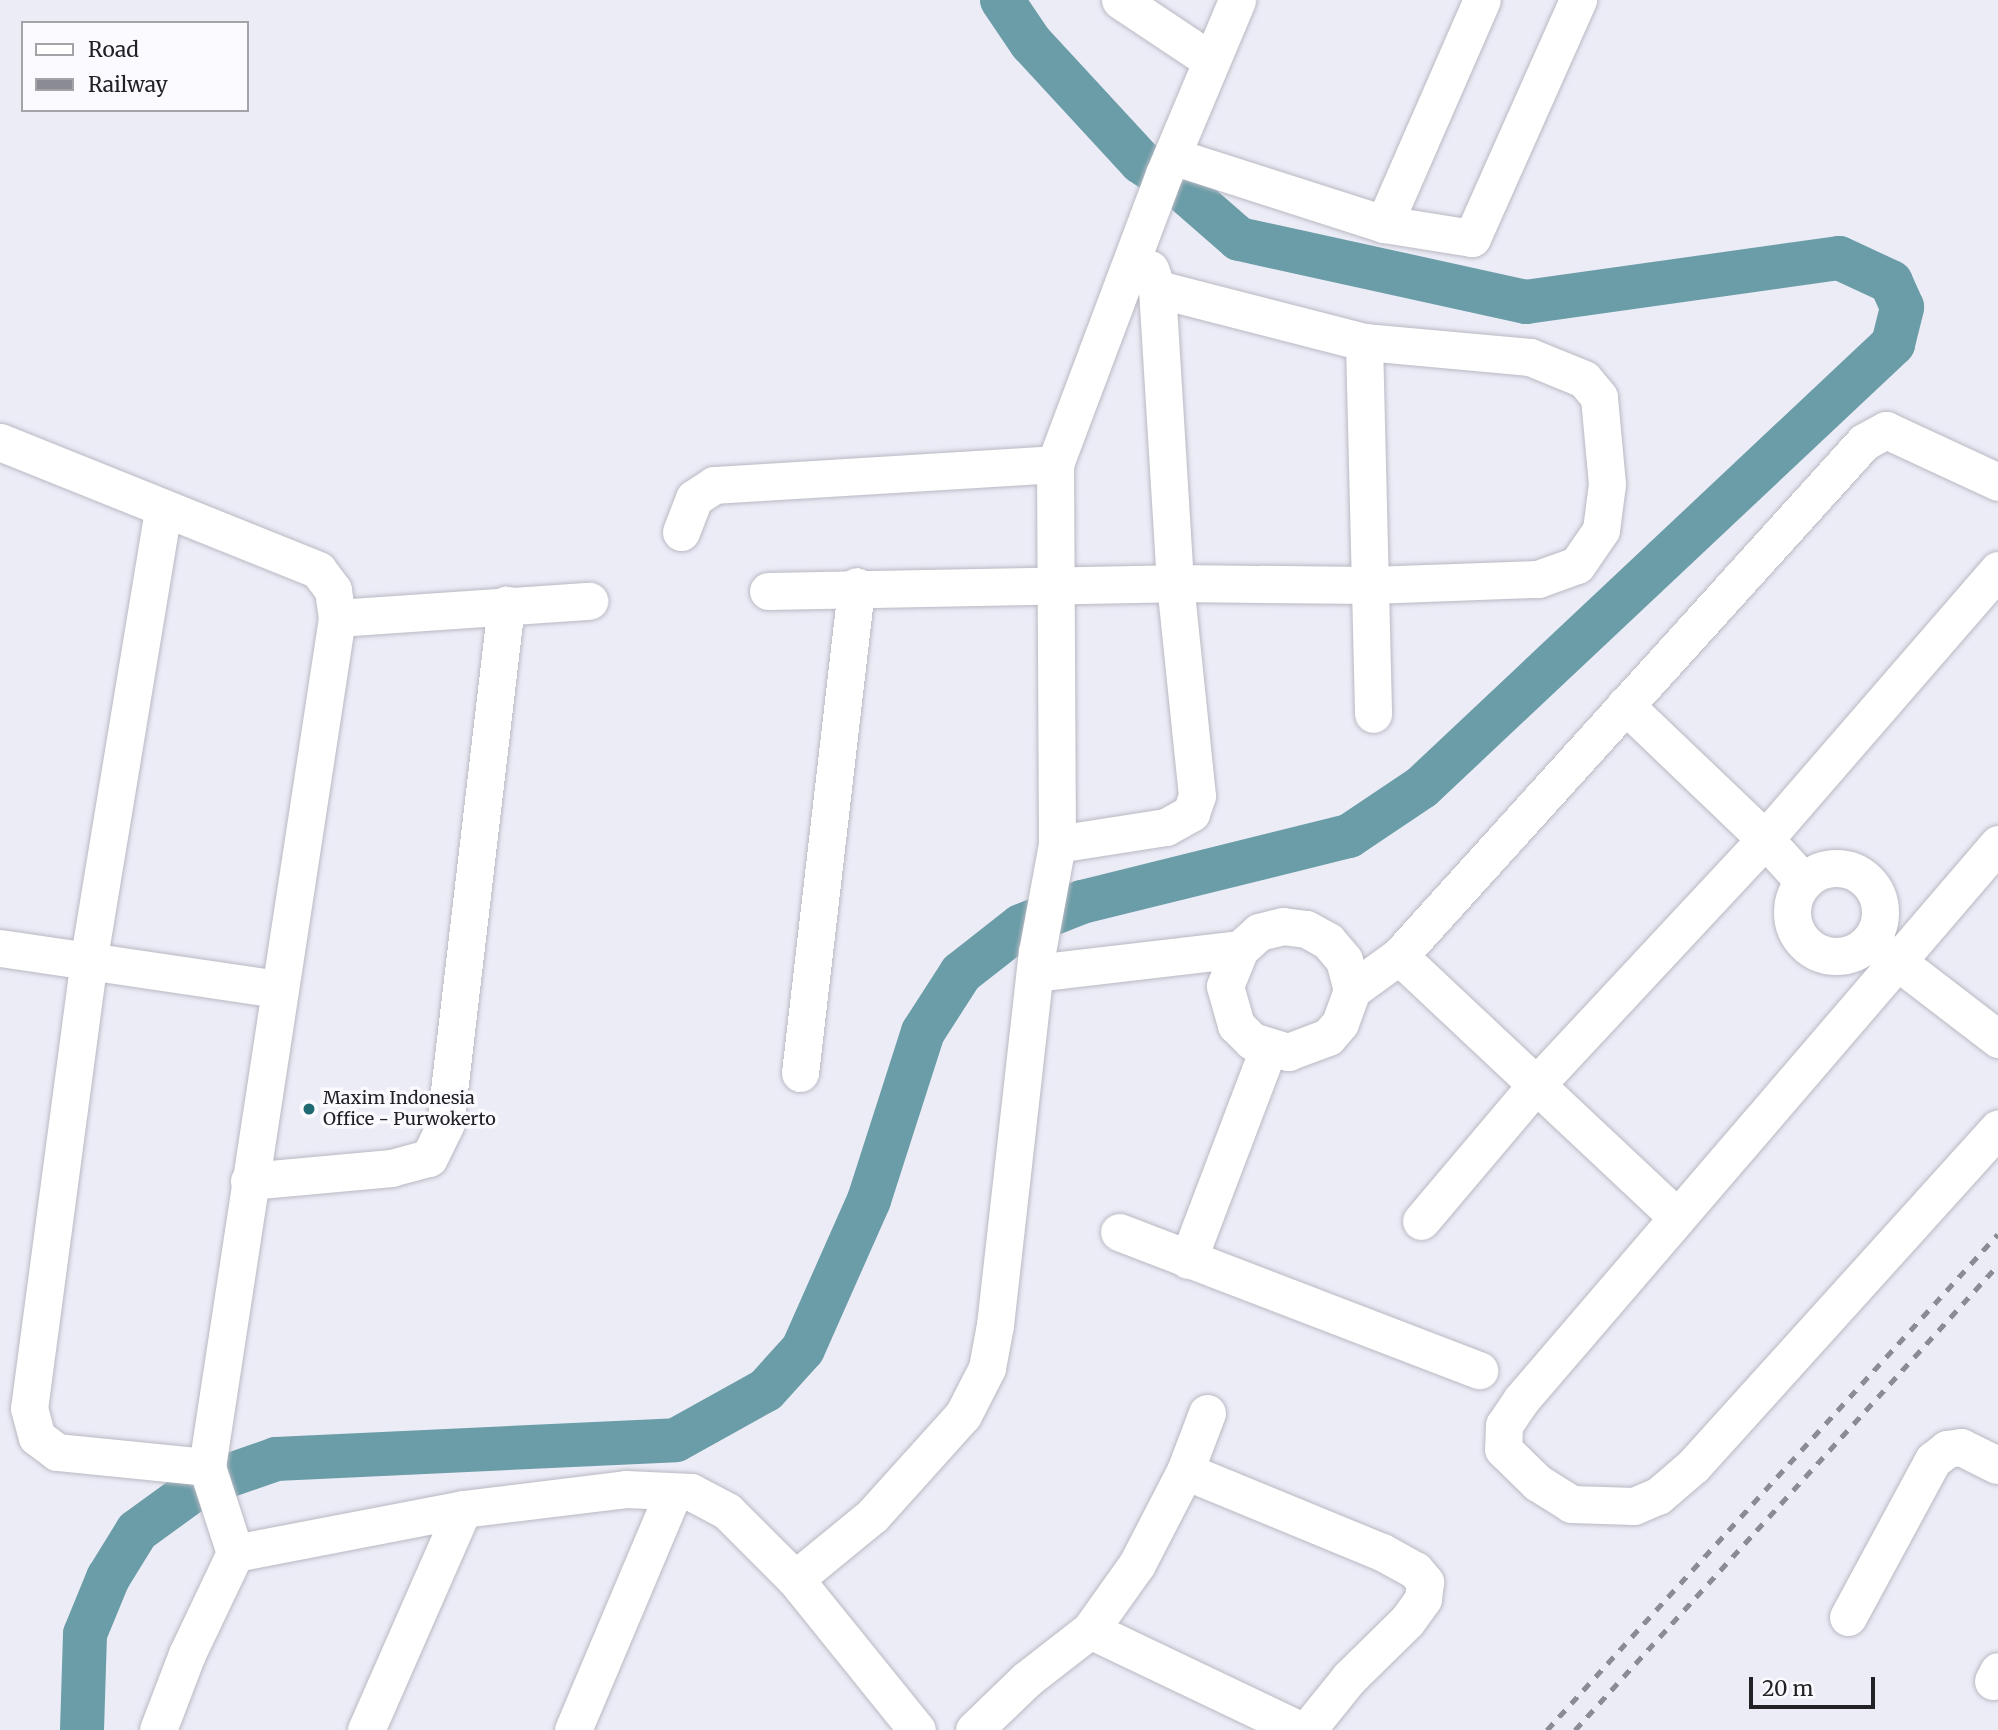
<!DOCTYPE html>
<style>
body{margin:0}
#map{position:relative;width:1998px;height:1730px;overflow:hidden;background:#ececf7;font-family:Merriweather,serif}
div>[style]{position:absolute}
.canal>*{height:44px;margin:-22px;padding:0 22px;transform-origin:22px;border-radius:22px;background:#6a9da7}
.roads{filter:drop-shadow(0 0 2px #b9b9c3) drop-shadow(0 0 2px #b9b9c3)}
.street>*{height:37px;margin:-18.5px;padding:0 18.5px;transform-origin:18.5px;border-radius:18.5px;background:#fff}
.street>.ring{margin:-18.5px;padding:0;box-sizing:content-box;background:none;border:37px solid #fff;border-radius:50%}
.rail>*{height:5px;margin-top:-2.5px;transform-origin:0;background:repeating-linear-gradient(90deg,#8b8b93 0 9px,transparent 0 18px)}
.dots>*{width:19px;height:19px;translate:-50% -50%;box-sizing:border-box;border:4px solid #fafaff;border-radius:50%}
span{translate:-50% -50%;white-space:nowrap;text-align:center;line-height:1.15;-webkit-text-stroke:7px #fafaff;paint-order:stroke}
.poi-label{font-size:18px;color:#222226}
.left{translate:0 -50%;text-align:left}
.legend{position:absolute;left:21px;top:21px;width:228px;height:91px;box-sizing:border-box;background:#fafaff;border:2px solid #a4a4a8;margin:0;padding:9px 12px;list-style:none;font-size:21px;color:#222226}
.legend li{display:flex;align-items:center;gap:14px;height:35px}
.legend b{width:35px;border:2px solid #a4a4a8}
.scale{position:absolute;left:1749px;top:1677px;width:126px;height:32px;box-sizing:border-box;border:4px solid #222226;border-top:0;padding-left:9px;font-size:21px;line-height:24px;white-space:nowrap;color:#222226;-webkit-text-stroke:5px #fafaff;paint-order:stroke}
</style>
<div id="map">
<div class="canal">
<i style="left:82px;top:1730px;width:96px;rotate:-88.2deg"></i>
<i style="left:85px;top:1634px;width:61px;rotate:-67.7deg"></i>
<i style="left:108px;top:1578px;width:55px;rotate:-58.3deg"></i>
<i style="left:137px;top:1531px;width:77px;rotate:-36deg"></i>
<i style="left:199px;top:1486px;width:82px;rotate:-19.3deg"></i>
<i style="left:276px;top:1459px;width:400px;rotate:-2.7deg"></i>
<i style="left:676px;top:1440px;width:103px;rotate:-29.1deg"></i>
<i style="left:766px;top:1390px;width:55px;rotate:-47.9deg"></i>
<i style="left:803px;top:1349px;width:163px;rotate:-66.1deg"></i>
<i style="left:869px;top:1200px;width:176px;rotate:-72.2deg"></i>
<i style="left:923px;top:1032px;width:70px;rotate:-57.2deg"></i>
<i style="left:961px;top:973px;width:76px;rotate:-38.1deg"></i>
<i style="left:1021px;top:926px;width:66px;rotate:-21.5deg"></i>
<i style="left:1082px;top:902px;width:275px;rotate:-13.9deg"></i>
<i style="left:1349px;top:836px;width:88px;rotate:-33.9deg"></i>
<i style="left:1422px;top:787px;width:647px;rotate:-43.25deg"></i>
<i style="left:1893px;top:344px;width:38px;rotate:-76deg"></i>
<i style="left:1902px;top:307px;width:27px;rotate:-114deg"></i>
<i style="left:1891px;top:282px;width:57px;rotate:-155.2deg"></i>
<i style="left:1839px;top:258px;width:316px;rotate:172deg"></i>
<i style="left:1526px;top:302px;width:294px;rotate:-167.6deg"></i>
<i style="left:1239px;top:239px;width:73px;rotate:-138.9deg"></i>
<i style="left:1184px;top:191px;width:52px;rotate:-146deg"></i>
<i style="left:1141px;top:162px;width:162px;rotate:-132.7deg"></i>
<i style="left:1031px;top:43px;width:52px;rotate:-124deg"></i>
</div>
<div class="roads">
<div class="street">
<i style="left:1120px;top:0;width:108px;rotate:33.7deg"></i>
<i style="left:1172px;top:156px;width:223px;rotate:17.8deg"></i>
<i style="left:1384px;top:224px;width:89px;rotate:9deg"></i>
<i style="left:1472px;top:238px;width:261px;rotate:-66deg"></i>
<i style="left:1384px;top:224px;width:244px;rotate:-66.4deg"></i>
<i style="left:1364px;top:342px;width:372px;rotate:88.6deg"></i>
<i style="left:0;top:442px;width:343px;rotate:21.9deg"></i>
<i style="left:318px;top:570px;width:25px;rotate:53deg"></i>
<i style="left:333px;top:590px;width:28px;rotate:82deg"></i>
<i style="left:337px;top:618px;width:859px;rotate:98.71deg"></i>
<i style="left:207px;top:1467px;width:90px;rotate:72deg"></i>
<i style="left:235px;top:1553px;width:112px;rotate:115.4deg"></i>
<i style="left:187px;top:1654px;width:81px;rotate:110.9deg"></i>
<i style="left:163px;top:510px;width:455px;rotate:99.4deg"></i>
<i style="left:89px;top:959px;width:453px;rotate:97.6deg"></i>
<i style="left:29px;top:1408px;width:30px;rotate:75deg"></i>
<i style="left:37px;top:1437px;width:25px;rotate:37deg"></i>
<i style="left:57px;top:1452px;width:151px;rotate:5.7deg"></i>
<i style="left:681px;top:532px;width:36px;rotate:-69deg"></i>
<i style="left:694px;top:498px;width:24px;rotate:-33deg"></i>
<i style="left:714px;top:485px;width:342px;rotate:-3.5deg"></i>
<i style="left:768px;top:591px;width:407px;rotate:-1.1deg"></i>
<i style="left:1175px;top:583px;width:196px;rotate:0.6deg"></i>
<i style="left:1371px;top:585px;width:167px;rotate:-2.1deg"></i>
<i style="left:1538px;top:579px;width:41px;rotate:-19.7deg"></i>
<i style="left:1577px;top:565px;width:42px;rotate:-55.6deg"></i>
<i style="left:1601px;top:530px;width:46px;rotate:-82.6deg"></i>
<i style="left:1607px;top:484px;width:87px;rotate:-95.3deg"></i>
<i style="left:1599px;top:397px;width:23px;rotate:-130deg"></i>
<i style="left:1584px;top:379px;width:58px;rotate:-157.8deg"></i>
<i style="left:1530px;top:357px;width:167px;rotate:-174.8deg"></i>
<i style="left:1364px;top:342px;width:214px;rotate:-165.6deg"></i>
<i style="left:337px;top:618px;width:253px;rotate:-3.9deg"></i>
<i style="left:1625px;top:705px;width:194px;rotate:43.7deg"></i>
<i style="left:1765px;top:839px;width:58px;rotate:47.8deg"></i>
<i style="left:1057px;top:844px;width:110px;rotate:-8.9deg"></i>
<i style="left:1166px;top:827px;width:29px;rotate:-29deg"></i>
<i style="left:1191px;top:813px;width:18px;rotate:-71deg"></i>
<i style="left:1197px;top:796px;width:214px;rotate:-95.9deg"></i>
<i style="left:1175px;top:583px;width:295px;rotate:-93.5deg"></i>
<i style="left:1157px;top:289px;width:21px;rotate:-109deg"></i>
<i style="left:1998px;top:844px;width:733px;rotate:130.63deg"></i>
<i style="left:1521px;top:1400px;width:30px;rotate:124deg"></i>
<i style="left:1504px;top:1425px;width:24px;rotate:92deg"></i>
<i style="left:1503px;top:1449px;width:49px;rotate:44.2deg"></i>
<i style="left:1538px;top:1483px;width:39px;rotate:32deg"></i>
<i style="left:1571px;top:1504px;width:63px;rotate:1.8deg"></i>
<i style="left:1634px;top:1506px;width:26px;rotate:-23deg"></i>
<i style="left:1658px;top:1496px;width:46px;rotate:-40.6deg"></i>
<i style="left:1693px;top:1466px;width:455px;rotate:-47.9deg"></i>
<i class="ring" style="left:1792px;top:868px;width:51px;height:51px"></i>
<i style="left:1877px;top:946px;width:153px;rotate:37.5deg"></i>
<i style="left:0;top:948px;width:282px;rotate:8.4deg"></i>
<i style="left:1399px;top:956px;width:380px;rotate:43.2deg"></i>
<i style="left:1035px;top:973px;width:206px;rotate:-6.7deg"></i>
<i style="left:1352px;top:990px;width:31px;rotate:-105deg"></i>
<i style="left:1344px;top:960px;width:25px;rotate:-130deg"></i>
<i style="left:1328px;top:941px;width:25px;rotate:-151deg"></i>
<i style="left:1306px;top:929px;width:23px;rotate:-173deg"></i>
<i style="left:1283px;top:926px;width:25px;rotate:166deg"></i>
<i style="left:1259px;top:932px;width:25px;rotate:138deg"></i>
<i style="left:1240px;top:949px;width:40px;rotate:112deg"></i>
<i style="left:1225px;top:986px;width:41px;rotate:74.2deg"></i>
<i style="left:1236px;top:1025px;width:23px;rotate:45deg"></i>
<i style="left:1252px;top:1041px;width:38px;rotate:17deg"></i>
<i style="left:1288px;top:1052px;width:43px;rotate:-20.6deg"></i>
<i style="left:1328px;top:1037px;width:18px;rotate:-49deg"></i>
<i style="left:1340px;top:1023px;width:35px;rotate:-70deg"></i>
<i style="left:1352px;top:990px;width:58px;rotate:-35.9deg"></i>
<i style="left:1399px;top:956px;width:693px;rotate:-47.87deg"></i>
<i style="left:1864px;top:442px;width:25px;rotate:-29deg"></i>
<i style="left:1886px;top:430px;width:123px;rotate:24.9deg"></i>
<i style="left:800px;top:1073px;width:490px;rotate:-83.4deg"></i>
<i style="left:249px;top:1181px;width:143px;rotate:-5.2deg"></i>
<i style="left:391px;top:1168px;width:39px;rotate:-15deg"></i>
<i style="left:429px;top:1158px;width:37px;rotate:-64deg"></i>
<i style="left:445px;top:1125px;width:524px;rotate:-83.31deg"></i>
<i style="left:1421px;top:1221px;width:177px;rotate:-49.8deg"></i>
<i style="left:1535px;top:1086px;width:338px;rotate:-47deg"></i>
<i style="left:1765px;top:839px;width:356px;rotate:-49.1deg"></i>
<i style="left:1119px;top:1232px;width:386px;rotate:21deg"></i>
<i style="left:1188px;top:1260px;width:226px;rotate:-69.2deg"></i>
<i style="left:1185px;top:1471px;width:213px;rotate:22.4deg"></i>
<i style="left:1382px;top:1552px;width:38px;rotate:29deg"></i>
<i style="left:1415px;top:1570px;width:16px;rotate:50deg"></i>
<i style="left:1425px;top:1582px;width:17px;rotate:97deg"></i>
<i style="left:1423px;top:1599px;width:27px;rotate:126deg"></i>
<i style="left:1407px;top:1621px;width:81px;rotate:135.5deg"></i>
<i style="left:1349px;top:1678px;width:67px;rotate:128.9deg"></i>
<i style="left:235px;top:1553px;width:232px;rotate:-10.9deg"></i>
<i style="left:463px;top:1509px;width:164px;rotate:-7deg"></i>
<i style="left:626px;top:1489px;width:65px;rotate:2.6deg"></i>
<i style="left:691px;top:1492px;width:41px;rotate:27.8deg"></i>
<i style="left:727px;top:1511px;width:96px;rotate:45deg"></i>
<i style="left:795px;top:1579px;width:99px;rotate:-39.3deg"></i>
<i style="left:872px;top:1516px;width:136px;rotate:-48deg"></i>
<i style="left:963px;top:1415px;width:53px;rotate:-62.9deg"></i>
<i style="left:987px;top:1368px;width:44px;rotate:-79.5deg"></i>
<i style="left:995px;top:1325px;width:375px;rotate:-83.6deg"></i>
<i style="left:1037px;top:952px;width:110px;rotate:-79.5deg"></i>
<i style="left:1057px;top:844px;width:380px;rotate:-90.3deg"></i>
<i style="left:1055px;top:464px;width:310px;rotate:-69.4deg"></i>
<i style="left:1164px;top:174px;width:189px;rotate:-67.2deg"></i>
<i style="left:795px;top:1579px;width:194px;rotate:51.1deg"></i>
<i style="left:1848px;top:1617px;width:179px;rotate:-61.6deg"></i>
<i style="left:1933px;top:1460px;width:18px;rotate:-38deg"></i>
<i style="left:1947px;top:1449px;width:14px;rotate:-8deg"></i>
<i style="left:1961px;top:1447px;width:40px;rotate:26.6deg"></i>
<i style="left:1090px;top:1630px;width:233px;rotate:25.5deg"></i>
<i style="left:1993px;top:1681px;width:11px;rotate:-63deg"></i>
<i style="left:366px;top:1730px;width:241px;rotate:-66.3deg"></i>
<i style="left:573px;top:1730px;width:259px;rotate:-67.1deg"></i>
<i style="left:974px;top:1730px;width:74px;rotate:-43.9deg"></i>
<i style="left:1027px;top:1679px;width:80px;rotate:-37.9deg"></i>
<i style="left:1090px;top:1630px;width:81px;rotate:-54.5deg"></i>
<i style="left:1137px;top:1564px;width:105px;rotate:-62.7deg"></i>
<i style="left:1185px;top:1471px;width:62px;rotate:-69.2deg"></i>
</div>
</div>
<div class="rail">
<i style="left:1547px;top:1730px;width:670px;rotate:-47.72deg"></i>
<i style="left:1575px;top:1730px;width:629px;rotate:-47.71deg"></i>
</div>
<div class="dots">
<i style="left:309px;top:1109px;background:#1f6a71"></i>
</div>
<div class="poi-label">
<span class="left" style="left:323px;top:1109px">Maxim Indonesia<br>Office - Purwokerto</span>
</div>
<ul class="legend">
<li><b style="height:9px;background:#fff"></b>Road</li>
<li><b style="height:9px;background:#8b8b93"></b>Railway</li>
</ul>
<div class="scale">20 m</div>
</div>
